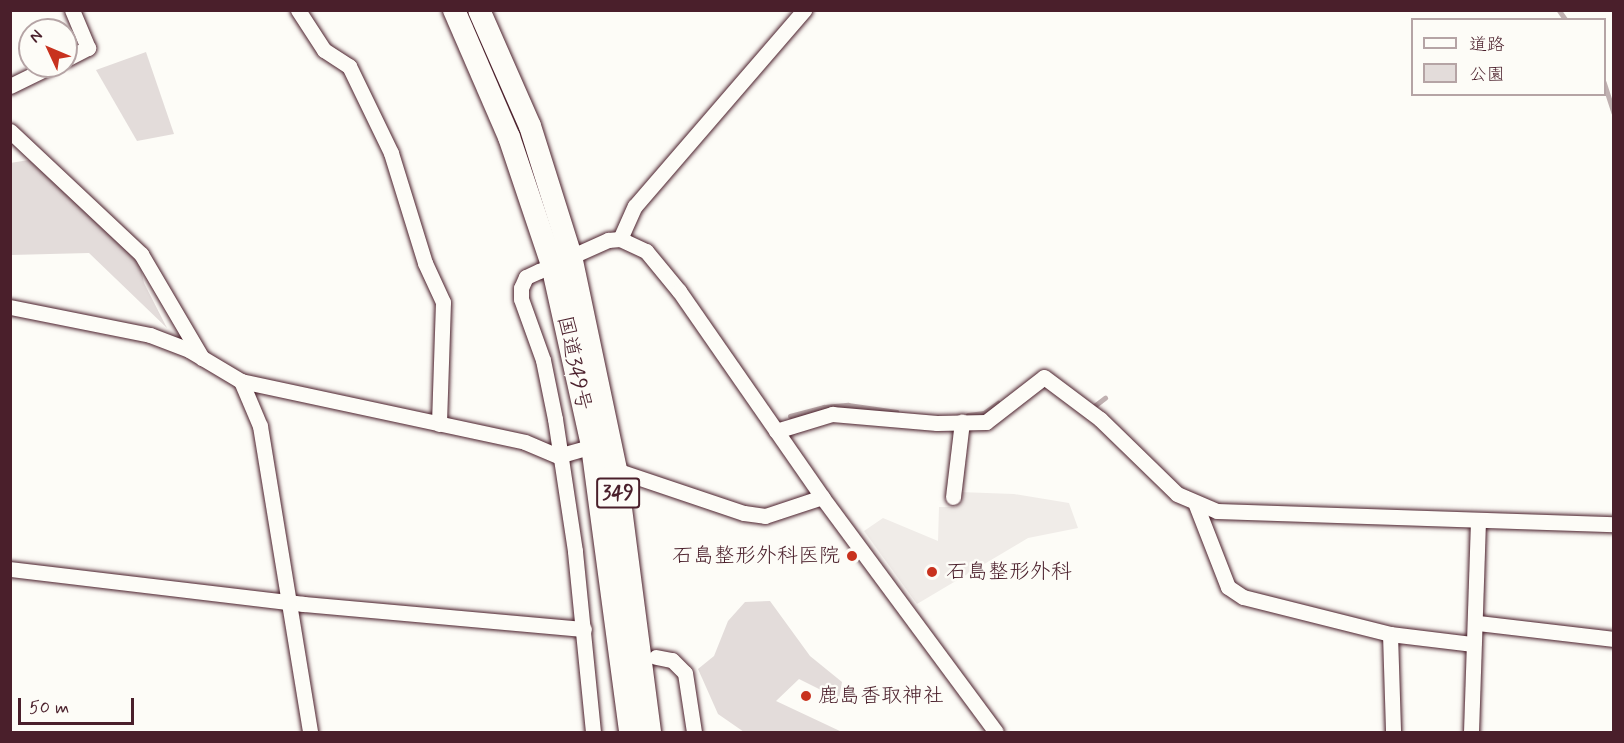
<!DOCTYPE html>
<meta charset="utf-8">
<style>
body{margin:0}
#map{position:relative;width:1624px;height:743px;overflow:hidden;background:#fdfcf7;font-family:Mynerve,"Klee One",sans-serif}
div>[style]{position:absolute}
.built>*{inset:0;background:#f0ece8}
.green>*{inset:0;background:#e3dcda}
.stream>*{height:4.5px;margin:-2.25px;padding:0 2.25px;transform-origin:2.25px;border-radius:2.25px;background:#c0b1b1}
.roads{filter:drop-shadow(0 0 2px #4a1f2b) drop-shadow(0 0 2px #4a1f2b)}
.minor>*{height:15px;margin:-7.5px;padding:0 7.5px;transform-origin:7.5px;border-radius:7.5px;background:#fdfcf7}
.highway>*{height:22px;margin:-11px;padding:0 11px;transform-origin:11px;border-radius:11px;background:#fdfcf7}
.dots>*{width:16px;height:16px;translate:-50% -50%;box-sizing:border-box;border:3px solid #fdfcf7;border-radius:50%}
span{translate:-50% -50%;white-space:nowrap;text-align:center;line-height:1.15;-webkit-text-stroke:5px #fdfcf7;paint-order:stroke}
.shield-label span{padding:2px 4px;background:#fdfcf7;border:2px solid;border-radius:4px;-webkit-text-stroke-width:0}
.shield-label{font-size:20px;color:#4a1f2b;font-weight:700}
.street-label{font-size:21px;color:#4a1f2b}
.poi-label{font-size:21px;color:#4a1f2b}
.right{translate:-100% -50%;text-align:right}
.left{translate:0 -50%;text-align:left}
.frame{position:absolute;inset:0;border:12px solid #4a1f2b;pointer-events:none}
.legend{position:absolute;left:1411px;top:18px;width:195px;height:78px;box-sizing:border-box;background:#fdfcf7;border:2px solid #b5a4a5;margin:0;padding:8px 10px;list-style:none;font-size:18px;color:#4a1f2b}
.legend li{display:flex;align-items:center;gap:12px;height:30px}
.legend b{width:30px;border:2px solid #b5a4a5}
.north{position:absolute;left:18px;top:18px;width:60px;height:60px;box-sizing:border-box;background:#fdfcf7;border:2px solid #b5a4a5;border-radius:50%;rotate:314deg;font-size:16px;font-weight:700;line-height:24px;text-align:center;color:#4a1f2b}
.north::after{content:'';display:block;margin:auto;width:21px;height:27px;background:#c8321e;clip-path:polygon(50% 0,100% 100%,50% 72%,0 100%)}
.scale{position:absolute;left:18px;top:698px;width:116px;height:27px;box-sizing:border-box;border:3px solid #4a1f2b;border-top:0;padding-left:8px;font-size:18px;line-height:21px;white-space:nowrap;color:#4a1f2b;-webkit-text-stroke:4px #fdfcf7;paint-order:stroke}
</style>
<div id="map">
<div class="built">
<i style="clip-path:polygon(959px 492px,1014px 494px,1069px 503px,1078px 528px,1028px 538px,917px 604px,864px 531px,883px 518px,938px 541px,939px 507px,956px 507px)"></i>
</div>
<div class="green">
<i style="clip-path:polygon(146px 52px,174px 134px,137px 141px,96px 70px)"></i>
<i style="clip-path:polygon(29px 160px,139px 260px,144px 283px,167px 328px,89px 253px,11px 255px,10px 163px)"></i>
<i style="clip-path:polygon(770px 601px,810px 656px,842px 682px,839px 699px,799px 679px,776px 701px,842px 732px,744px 732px,718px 714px,698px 669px,714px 656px,728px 621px,745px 602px)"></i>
</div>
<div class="stream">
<i style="left:1559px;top:10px;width:12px;rotate:55deg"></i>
<i style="left:1604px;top:82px;width:32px;rotate:72deg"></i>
<i style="left:1093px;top:407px;width:15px;rotate:-37deg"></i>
<i style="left:968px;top:415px;width:16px;rotate:-7deg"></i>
<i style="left:984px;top:413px;width:17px;rotate:-36deg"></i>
<i style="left:790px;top:416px;width:35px;rotate:-15deg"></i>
<i style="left:824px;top:407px;width:24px;rotate:-5deg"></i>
<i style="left:848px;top:405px;width:49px;rotate:8.1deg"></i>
</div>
<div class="roads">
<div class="minor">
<i style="left:298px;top:10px;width:48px;rotate:57deg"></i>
<i style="left:324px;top:50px;width:30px;rotate:33deg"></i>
<i style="left:349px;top:66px;width:97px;rotate:64.2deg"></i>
<i style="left:391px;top:153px;width:115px;rotate:72.8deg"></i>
<i style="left:425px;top:263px;width:43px;rotate:65.2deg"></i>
<i style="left:443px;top:302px;width:122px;rotate:91.9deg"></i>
<i style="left:66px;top:59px;width:25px;rotate:-27deg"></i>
<i style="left:88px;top:48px;width:41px;rotate:-112.8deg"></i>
<i style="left:10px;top:86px;width:46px;rotate:-26deg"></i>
<i style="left:10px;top:131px;width:180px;rotate:43.2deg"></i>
<i style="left:141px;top:254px;width:121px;rotate:59.6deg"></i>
<i style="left:620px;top:239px;width:36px;rotate:-66deg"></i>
<i style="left:635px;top:206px;width:259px;rotate:-49.2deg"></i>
<i style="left:10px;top:307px;width:143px;rotate:11.3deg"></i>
<i style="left:150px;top:335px;width:42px;rotate:21deg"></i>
<i style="left:189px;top:350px;width:61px;rotate:30.8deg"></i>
<i style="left:241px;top:381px;width:290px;rotate:12.1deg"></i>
<i style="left:525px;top:442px;width:36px;rotate:23deg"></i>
<i style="left:558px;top:456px;width:35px;rotate:-16deg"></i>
<i style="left:241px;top:381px;width:49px;rotate:67.1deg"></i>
<i style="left:260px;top:426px;width:310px;rotate:80.7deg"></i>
<i style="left:776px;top:431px;width:59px;rotate:-16.9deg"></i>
<i style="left:832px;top:414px;width:105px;rotate:4.9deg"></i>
<i style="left:937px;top:423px;width:49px;rotate:-1.2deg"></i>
<i style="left:986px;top:422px;width:73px;rotate:-37.8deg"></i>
<i style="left:1044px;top:377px;width:70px;rotate:36.9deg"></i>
<i style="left:1100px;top:419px;width:107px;rotate:44.2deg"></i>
<i style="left:1177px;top:494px;width:43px;rotate:23deg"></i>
<i style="left:1217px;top:511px;width:397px;rotate:1.9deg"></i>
<i style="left:616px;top:470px;width:135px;rotate:18.6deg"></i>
<i style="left:744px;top:513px;width:21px;rotate:8deg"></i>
<i style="left:765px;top:516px;width:60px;rotate:-18.4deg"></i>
<i style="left:953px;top:497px;width:76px;rotate:-83.2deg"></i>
<i style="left:1196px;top:505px;width:88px;rotate:68.7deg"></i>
<i style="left:1228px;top:587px;width:18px;rotate:34deg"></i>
<i style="left:1243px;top:597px;width:152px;rotate:14.1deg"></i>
<i style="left:1390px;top:634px;width:84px;rotate:6.9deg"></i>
<i style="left:10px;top:569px;width:295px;rotate:6.8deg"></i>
<i style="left:303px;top:604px;width:282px;rotate:5.1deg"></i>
<i style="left:1478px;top:623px;width:137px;rotate:6.7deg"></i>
<i style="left:1390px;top:634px;width:98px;rotate:88.2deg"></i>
<i style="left:656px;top:657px;width:16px;rotate:11deg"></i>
<i style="left:672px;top:660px;width:18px;rotate:45deg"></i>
<i style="left:685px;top:673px;width:60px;rotate:81.3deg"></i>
<i style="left:593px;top:732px;width:182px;rotate:-95.7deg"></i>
<i style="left:575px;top:551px;width:134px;rotate:-98.6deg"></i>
<i style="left:555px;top:419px;width:60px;rotate:-101.5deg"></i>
<i style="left:543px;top:360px;width:65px;rotate:-109.8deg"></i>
<i style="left:521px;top:299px;width:11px;rotate:-90deg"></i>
<i style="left:521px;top:288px;width:12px;rotate:-66deg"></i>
<i style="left:526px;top:277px;width:14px;rotate:-25deg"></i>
<i style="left:539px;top:271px;width:76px;rotate:-24.2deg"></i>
<i style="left:608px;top:240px;width:12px;rotate:-5deg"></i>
<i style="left:620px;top:239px;width:29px;rotate:25deg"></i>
<i style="left:646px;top:251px;width:52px;rotate:50.5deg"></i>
<i style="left:679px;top:291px;width:251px;rotate:55.2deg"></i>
<i style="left:822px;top:497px;width:292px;rotate:53.5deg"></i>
<i style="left:1471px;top:732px;width:211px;rotate:-88.1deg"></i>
</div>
<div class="highway">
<i style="left:454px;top:10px;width:138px;rotate:66.6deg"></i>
<i style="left:509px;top:137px;width:135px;rotate:71.4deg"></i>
<i style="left:552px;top:265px;width:185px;rotate:77.5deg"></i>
<i style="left:592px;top:446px;width:289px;rotate:82.4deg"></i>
<i style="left:479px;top:10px;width:127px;rotate:66.3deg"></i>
<i style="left:530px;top:126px;width:136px;rotate:72.5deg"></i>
<i style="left:571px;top:256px;width:219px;rotate:78.1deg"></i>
<i style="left:616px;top:470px;width:264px;rotate:82.6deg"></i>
</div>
</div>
<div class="dots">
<i style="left:852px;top:556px;background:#c8321e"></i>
<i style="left:932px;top:572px;background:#c8321e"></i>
<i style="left:806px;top:696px;background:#c8321e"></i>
</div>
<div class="shield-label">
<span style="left:618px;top:493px">349</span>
</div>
<div class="street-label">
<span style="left:574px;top:363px;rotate:78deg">国道349号</span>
</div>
<div class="poi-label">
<span class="right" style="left:840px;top:556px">石島整形外科医院</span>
<span class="left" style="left:946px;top:572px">石島整形外科</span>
<span class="left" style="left:818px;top:696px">鹿島香取神社</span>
</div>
<div class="frame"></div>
<ul class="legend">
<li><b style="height:8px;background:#fdfcf7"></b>道路</li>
<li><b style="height:16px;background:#e3dcda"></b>公園</li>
</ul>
<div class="north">N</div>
<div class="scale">50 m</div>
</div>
